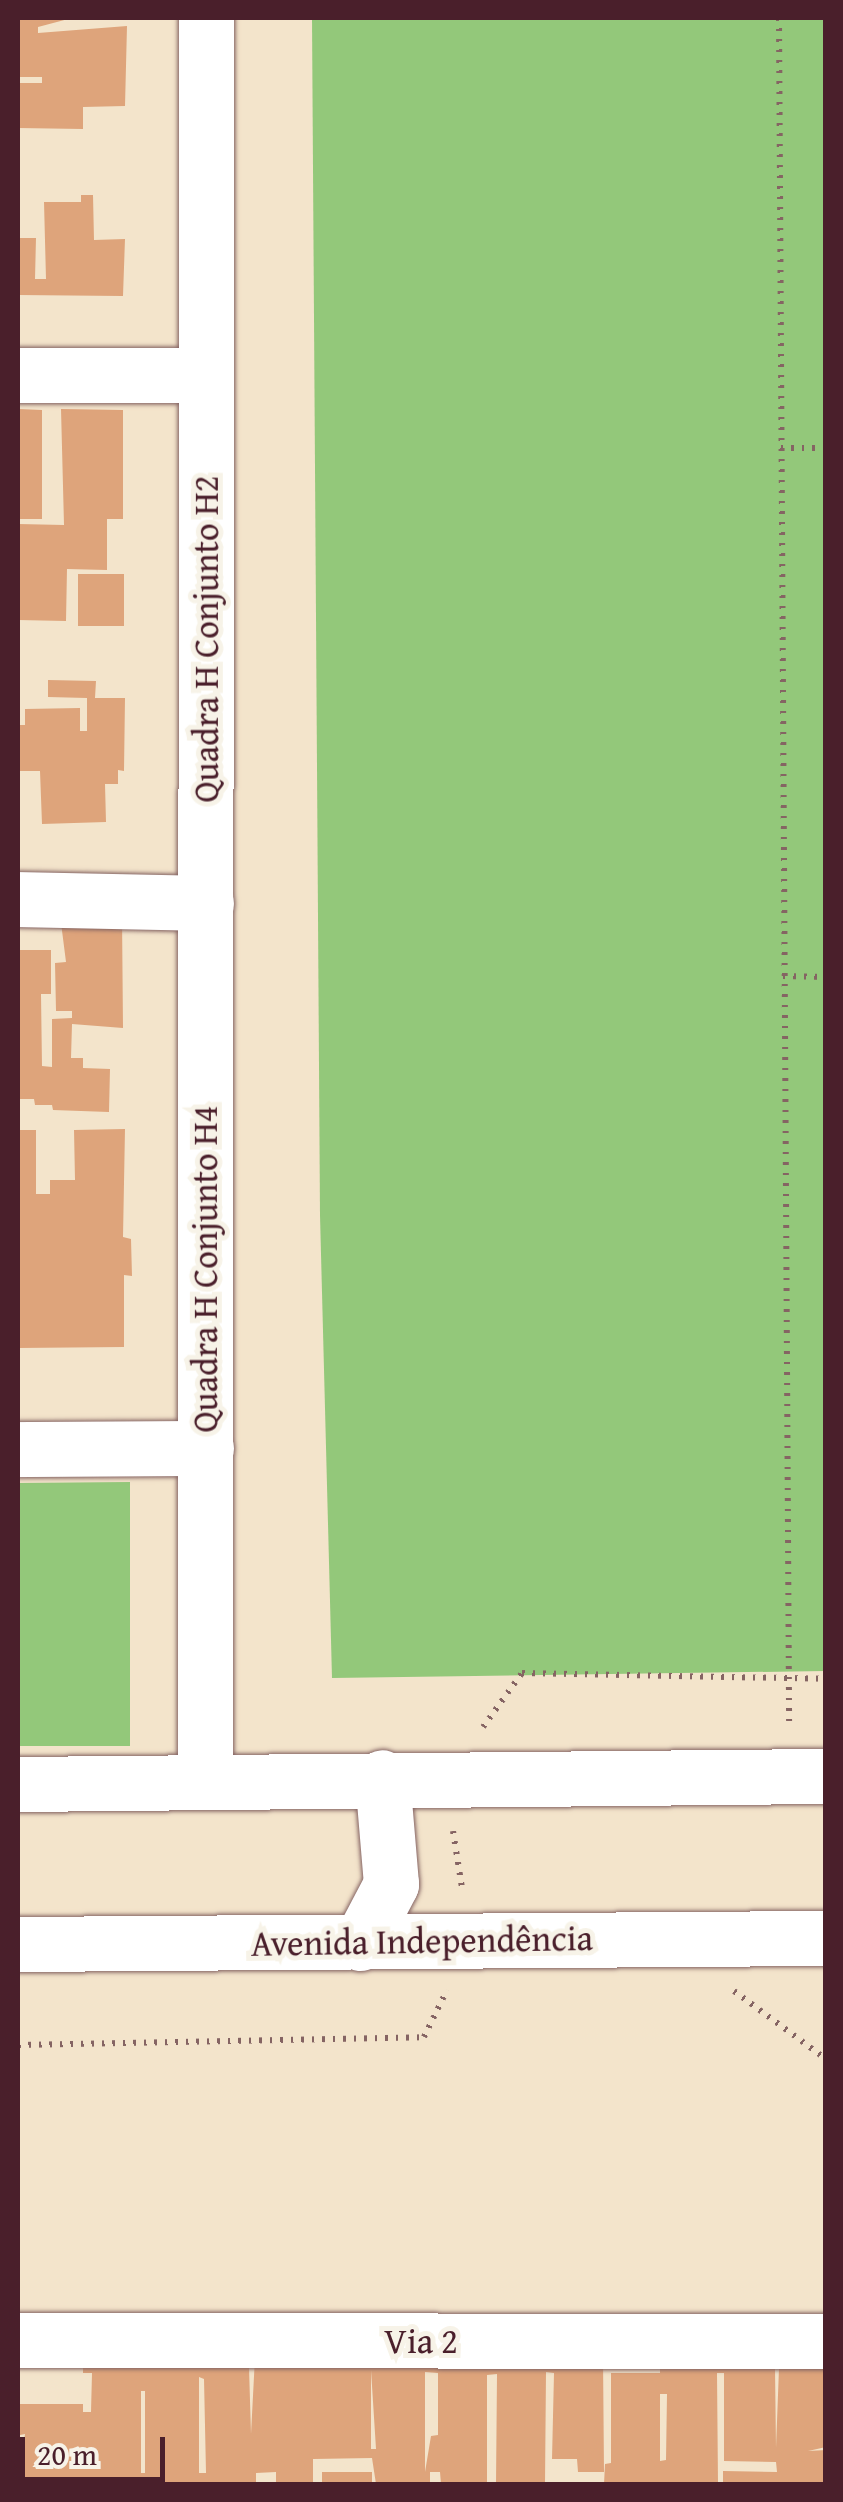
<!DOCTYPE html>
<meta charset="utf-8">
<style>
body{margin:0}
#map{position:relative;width:843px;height:2502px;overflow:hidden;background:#f3e4cb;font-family:"Gentium Book Plus",serif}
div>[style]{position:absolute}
.green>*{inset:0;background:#93c87a}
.building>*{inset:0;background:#dea47b}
.path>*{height:6px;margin-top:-3px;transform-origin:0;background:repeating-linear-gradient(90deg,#856463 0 2.5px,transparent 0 10.5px)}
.roads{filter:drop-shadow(0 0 2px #856463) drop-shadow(0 0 2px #856463)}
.minor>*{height:55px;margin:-27.5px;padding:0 27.5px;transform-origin:27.5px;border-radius:27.5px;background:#fff}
.major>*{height:55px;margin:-27.5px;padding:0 27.5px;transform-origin:27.5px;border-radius:27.5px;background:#fff}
span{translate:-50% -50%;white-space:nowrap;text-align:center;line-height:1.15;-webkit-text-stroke:10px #f7f3e8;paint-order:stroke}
.street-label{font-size:35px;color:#4a1f2b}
.frame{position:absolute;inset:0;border:20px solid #4a1f2b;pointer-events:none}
.scale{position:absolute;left:20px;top:2437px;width:145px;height:45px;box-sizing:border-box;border:5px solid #4a1f2b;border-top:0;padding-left:12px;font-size:30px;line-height:35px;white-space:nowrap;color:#4a1f2b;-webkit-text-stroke:8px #f7f3e8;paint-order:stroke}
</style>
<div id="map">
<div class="green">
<i style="clip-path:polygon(312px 18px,825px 18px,825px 1671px,332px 1678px,320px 1215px)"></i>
<i style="clip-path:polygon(130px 1482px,130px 1746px,18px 1746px,18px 1483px)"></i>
</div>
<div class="building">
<i style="clip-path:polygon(18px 18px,72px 18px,38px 27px,38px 33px,127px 26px,125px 106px,83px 107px,83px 129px,18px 128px,18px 83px,42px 83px,42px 77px,18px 77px)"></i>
<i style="clip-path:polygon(81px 195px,93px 195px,94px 240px,125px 239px,123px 296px,18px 295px,18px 238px,36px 238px,35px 279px,46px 279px,44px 202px,81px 202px)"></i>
<i style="clip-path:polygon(18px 409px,42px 410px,42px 519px,18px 519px)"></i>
<i style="clip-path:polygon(61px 409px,123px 410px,123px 519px,107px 519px,107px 570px,67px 569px,66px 621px,18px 620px,18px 524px,64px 525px)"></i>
<i style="clip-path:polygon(78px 574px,124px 574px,124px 626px,78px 626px)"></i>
<i style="clip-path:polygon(48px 680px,96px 681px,95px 698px,125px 698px,124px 771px,118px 770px,118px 784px,105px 784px,106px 822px,42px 824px,40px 771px,18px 771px,18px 725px,25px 725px,25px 709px,80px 708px,80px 731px,87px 731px,87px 698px,48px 697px)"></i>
<i style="clip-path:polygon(60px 915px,122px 915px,123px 1028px,72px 1024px,71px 1058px,83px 1058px,83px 1068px,110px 1069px,109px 1112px,53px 1110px,52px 1105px,35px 1105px,34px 1099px,18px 1099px,18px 950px,51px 950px,51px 994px,41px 994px,42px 1066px,52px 1067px,52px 1019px,72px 1018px,72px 1011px,56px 1011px,55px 963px,66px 962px)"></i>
<i style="clip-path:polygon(125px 1129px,123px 1237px,131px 1239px,132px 1276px,124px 1275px,124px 1347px,18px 1348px,18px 1130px,36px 1130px,36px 1194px,50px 1194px,50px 1180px,75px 1180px,74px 1130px)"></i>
<i style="clip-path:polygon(evenodd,660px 2355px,826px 2356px,826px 2447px,808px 2451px,826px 2450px,826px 2484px,723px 2484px,723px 2471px,777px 2472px,776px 2462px,724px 2461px,724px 2373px,717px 2373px,718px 2484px,604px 2484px,605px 2464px,611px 2463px,611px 2373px,660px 2373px,660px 2355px,775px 2368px,779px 2368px,776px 2448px,775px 2368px,660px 2355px,660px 2394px,667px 2394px,666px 2460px,660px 2461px,660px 2394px)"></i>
<i style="clip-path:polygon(evenodd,230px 2356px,230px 2368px,249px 2367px,251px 2434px,255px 2357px,603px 2357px,604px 2472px,578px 2472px,577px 2459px,552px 2459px,554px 2373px,546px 2372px,545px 2484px,496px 2484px,497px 2374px,487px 2375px,487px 2484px,441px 2484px,440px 2472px,430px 2472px,430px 2484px,376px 2484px,372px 2458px,313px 2459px,313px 2484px,276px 2484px,276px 2472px,256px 2473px,256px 2484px,18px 2484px,25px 2434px,20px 2435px,20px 2404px,83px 2404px,83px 2412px,91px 2412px,92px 2373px,83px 2373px,83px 2357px,230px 2356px,371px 2370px,376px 2449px,371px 2449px,371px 2370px,230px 2356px,425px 2372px,438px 2373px,438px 2435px,431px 2436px,425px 2472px,425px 2372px,230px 2356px,199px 2377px,204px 2379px,206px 2473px,199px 2473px,199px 2377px,230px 2356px,141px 2391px,145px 2391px,145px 2473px,141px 2473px,141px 2391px)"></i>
<i style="clip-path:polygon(322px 2472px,372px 2472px,372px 2484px,322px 2484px)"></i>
</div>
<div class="path">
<i style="left:779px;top:18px;width:1707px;rotate:89.66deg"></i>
<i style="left:781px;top:448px;width:45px"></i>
<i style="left:783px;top:976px;width:43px;rotate:1.3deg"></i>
<i style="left:483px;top:1727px;width:67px;rotate:-54.2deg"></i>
<i style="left:522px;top:1673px;width:304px;rotate:1.1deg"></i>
<i style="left:453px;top:1831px;width:58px;rotate:81deg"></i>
<i style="left:734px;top:1991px;width:114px;rotate:36.5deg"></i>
<i style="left:18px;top:2045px;width:406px;rotate:-1.1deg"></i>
<i style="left:424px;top:2037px;width:52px;rotate:-63.9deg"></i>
</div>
<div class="roads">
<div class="minor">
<i style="left:18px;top:375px;width:188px"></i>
<i style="left:18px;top:899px;width:188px;rotate:1.2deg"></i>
<i style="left:18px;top:1449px;width:188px;rotate:-0.3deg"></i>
<i style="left:205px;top:1781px;width:1763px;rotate:-89.97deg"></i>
<i style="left:18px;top:2340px;width:808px;rotate:0.07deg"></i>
</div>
<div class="major">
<i style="left:18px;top:1784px;width:808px;rotate:-0.57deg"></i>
<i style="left:360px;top:1943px;width:67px;rotate:-62.3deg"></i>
<i style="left:391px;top:1884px;width:107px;rotate:-94.8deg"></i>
<i style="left:18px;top:1944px;width:808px;rotate:-0.43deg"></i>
</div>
</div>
<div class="street-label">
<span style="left:206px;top:639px;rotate:-90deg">Quadra H Conjunto H2</span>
<span style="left:205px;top:1269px;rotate:-90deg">Quadra H Conjunto H4</span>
<span style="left:422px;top:1941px;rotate:-1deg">Avenida Independência</span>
<span style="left:421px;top:2341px">Via 2</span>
</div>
<div class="frame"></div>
<div class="scale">20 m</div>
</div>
